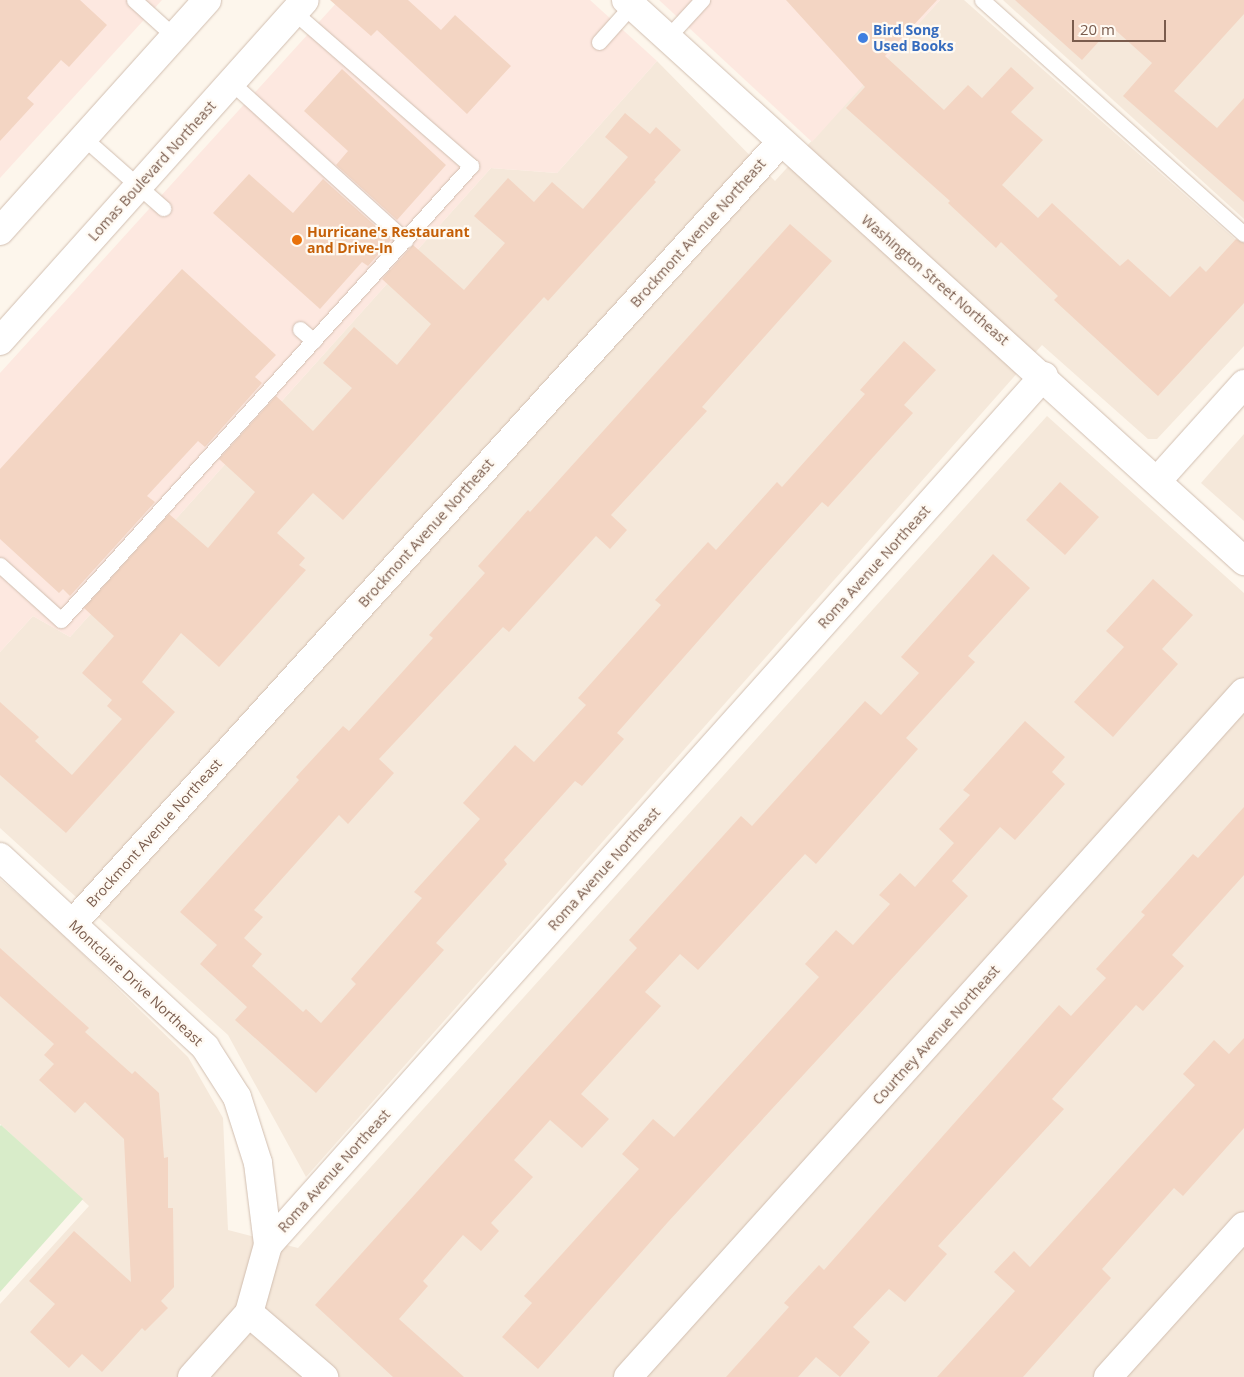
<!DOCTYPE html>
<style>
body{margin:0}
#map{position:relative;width:1244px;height:1377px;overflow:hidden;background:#fdf6ec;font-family:"Open Sans",sans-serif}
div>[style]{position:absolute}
.residential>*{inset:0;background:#f5e8da}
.commercial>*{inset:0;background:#fde8e0}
.green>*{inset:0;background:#d8ecc9}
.building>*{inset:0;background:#f3d5c3}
.roads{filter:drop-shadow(0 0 1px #d1beb0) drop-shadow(0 0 1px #d1beb0)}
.service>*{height:15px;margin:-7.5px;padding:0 7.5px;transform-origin:7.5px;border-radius:7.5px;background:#fff}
.minor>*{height:28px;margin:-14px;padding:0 14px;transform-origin:14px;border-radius:14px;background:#fff}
.tertiary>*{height:28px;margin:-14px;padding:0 14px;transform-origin:14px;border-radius:14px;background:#fff}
.secondary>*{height:28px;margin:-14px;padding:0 14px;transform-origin:14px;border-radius:14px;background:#fff}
.dots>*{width:14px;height:14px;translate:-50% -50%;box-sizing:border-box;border:2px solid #fffaf3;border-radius:50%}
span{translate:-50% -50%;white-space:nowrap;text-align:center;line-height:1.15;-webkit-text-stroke:4.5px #fffaf3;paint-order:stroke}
.shop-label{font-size:14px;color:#366cbe;font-weight:700}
.left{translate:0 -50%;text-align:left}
.street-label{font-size:14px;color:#7a5c4d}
.food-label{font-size:14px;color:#c56008;font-weight:700}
.scale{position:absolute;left:1072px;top:20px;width:94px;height:22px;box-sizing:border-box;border:2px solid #7a5c4d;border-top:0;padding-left:6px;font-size:15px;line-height:18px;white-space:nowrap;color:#7a5c4d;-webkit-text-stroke:4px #fffaf3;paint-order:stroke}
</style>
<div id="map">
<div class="residential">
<i style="clip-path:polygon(940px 0,964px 0,1244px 247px,1244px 346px,1157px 439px,1148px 439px,1042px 345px,306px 1177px,228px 1035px,0 828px,0 652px,33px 616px,70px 637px,491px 168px,557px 173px,657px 61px,775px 181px)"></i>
<i style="clip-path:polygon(1003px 0,1244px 0,1244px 219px)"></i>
<i style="clip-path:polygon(1047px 416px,1244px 593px,1244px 1377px,0 1377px,0 1304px,89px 1206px,0 1124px,0 879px,52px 924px,188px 1057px,223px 1118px,228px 1230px,298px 1248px)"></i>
<i style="clip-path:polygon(1244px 434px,1244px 521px,1201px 483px)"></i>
</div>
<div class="commercial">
<i style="clip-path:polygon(0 0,162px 0,0 178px)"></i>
<i style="clip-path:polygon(339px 0,590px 0,657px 61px,557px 173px,491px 168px,70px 637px,33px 616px,0 652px,0 373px)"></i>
<i style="clip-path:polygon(659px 0,940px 0,812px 142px)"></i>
</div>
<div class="green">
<i style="clip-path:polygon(1px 1125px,83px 1199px,0 1292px,0 1126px)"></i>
</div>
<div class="building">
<i style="clip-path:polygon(0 0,80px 0,107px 25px,69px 67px,61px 60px,27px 98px,34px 104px,0 141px)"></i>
<i style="clip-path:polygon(330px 0,408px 0,441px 30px,455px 15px,511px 66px,467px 114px,377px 30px,371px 36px)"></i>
<i style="clip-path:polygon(786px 0,937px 0,885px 56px,944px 110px,968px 85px,982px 98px,1011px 67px,1034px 88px,1011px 112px,1043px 140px,1002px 185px,1038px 218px,1052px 203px,1120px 266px,1128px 259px,1170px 297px,1200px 266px,1206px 272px,1236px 239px,1244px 243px,1244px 303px,1158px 396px,1054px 300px,1058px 296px,1001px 242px,996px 248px,948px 203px,950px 201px,846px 108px,865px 87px)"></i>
<i style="clip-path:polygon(1015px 0,1244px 0,1244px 14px,1174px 91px,1217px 128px,1244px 98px,1244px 202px,1123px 96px,1152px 63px,1112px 27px,1082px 60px)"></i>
<i style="clip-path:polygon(342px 69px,446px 165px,397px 220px,336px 165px,348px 151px,304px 111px)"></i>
<i style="clip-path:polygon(625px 113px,650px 134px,656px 127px,681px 150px,654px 180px,656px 182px,548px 301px,544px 297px,343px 520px,313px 493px,277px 533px,305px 558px,299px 565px,306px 570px,219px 667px,181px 633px,142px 682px,175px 712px,66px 833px,0 775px,0 702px,39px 737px,35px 741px,72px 775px,122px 719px,107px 706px,112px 700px,82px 673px,114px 636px,84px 608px,169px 514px,208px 548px,255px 492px,219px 459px,276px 396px,313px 431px,352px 388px,323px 363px,354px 327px,397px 365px,431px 324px,382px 279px,413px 245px,464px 290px,505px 243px,474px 216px,508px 178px,534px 202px,552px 182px,583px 209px,628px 157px,605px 137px)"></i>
<i style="clip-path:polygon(249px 174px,293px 213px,323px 179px,391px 240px,368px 266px,362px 262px,320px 309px,213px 213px)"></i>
<i style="clip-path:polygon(790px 224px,832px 261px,702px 407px,707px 411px,611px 515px,627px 530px,610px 549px,596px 536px,509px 632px,503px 627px,379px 759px,394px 773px,348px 824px,339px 815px,254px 910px,263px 917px,244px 938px,262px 954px,252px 966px,303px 1012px,306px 1009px,321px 1023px,356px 984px,351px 979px,422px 898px,414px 892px,480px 819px,463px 803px,515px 745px,534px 762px,586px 705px,578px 698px,661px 605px,655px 600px,708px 542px,716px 550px,777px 482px,782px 487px,865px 394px,860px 390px,904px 341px,936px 370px,904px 405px,913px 413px,828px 507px,822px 502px,751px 581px,617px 733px,624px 739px,582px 786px,575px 781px,504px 860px,507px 864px,436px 943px,444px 950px,316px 1093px,235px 1020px,247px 1007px,200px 964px,217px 945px,180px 912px,299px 780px,296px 777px,343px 726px,349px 731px,433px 638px,429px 635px,485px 573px,478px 566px,528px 510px,530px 512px)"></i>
<i style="clip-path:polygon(182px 269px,276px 355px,255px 377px,262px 383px,205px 447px,198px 441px,147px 496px,155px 502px,70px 596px,63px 589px,59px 593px,0 539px,0 469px)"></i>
<i style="clip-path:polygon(1060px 482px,1099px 517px,1065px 555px,1026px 520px)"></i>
<i style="clip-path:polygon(993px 554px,1030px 588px,968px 656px,975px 662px,906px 738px,918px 749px,816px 864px,805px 854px,698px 970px,680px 954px,645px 992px,661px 1006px,581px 1094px,609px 1119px,582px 1148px,550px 1120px,514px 1160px,533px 1177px,491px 1223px,499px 1231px,481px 1251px,463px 1235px,423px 1281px,428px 1286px,399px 1319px,464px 1377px,393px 1377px,315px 1305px,637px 948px,629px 940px,741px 816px,752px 826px,865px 701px,881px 715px,919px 673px,901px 657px)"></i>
<i style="clip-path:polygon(1153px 579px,1193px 615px,1162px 649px,1178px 664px,1113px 737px,1074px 702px,1124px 647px,1106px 631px)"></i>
<i style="clip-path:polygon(1025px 721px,1065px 757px,1052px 772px,1065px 784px,1015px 840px,1000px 827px,952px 881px,968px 896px,668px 1222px,538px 1369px,502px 1337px,532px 1303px,524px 1296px,639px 1169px,622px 1154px,653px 1119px,674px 1137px,819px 977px,805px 964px,836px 930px,853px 945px,890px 904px,879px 895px,900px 873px,915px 887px,954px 843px,939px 829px,970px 795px,963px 790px)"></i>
<i style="clip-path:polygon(1244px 807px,1244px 875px,1172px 955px,1184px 966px,1143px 1011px,1136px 1005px,1052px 1099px,1064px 1109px,938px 1246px,947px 1254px,905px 1302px,889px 1289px,853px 1327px,870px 1342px,840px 1377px,816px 1357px,798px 1377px,726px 1377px,789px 1307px,784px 1303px,819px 1265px,824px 1270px,1059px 1005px,1071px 1016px,1106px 978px,1096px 969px,1145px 915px,1141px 912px,1193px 854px,1198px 858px)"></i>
<i style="clip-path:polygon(0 948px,89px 1028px,85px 1032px,132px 1074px,135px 1071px,159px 1093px,164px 1158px,168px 1157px,168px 1208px,173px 1208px,174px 1287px,161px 1301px,168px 1308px,145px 1331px,142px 1328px,102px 1372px,82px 1354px,69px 1368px,30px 1332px,55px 1304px,29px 1281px,74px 1231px,131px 1282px,124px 1139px,85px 1102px,75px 1113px,39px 1080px,54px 1064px,44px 1055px,54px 1044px,0 996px)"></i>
<i style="clip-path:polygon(1244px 1038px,1244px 1128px,1183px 1196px,1174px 1188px,1102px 1269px,1111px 1278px,1023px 1377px,937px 1377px,1015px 1291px,994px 1272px,1014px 1251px,1030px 1267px,1195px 1085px,1183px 1074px,1214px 1040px,1229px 1054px)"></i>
</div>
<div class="roads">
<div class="service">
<i style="left:134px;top:0;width:55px;rotate:42.1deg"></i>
<i style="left:982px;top:0;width:351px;rotate:41.8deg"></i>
<i style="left:667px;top:38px;width:52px;rotate:-47.4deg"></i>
<i style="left:599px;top:42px;width:50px;rotate:-48.3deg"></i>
<i style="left:232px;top:83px;width:234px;rotate:42.2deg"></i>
<i style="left:84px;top:138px;width:106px;rotate:41.5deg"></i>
<i style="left:300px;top:329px;width:18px;rotate:41deg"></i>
<i style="left:0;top:565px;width:82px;rotate:42deg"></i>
<i style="left:61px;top:620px;width:612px;rotate:-47.92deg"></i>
<i style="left:471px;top:166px;width:235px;rotate:-139deg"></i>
</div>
<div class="minor">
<i style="left:1158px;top:480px;width:129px;rotate:-48.1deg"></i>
<i style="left:0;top:857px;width:280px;rotate:42.8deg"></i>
<i style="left:205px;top:1047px;width:59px;rotate:57.4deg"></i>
<i style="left:237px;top:1097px;width:69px;rotate:72.3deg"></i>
<i style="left:258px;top:1163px;width:83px;rotate:83deg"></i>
<i style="left:73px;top:923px;width:1053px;rotate:-47.81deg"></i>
<i style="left:249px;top:1313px;width:99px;rotate:40.5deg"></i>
<i style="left:192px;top:1377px;width:86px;rotate:-48.3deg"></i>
<i style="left:249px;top:1313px;width:71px;rotate:-74.4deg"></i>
<i style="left:268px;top:1245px;width:1165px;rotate:-48.24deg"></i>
<i style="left:628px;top:1377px;width:921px;rotate:-48.04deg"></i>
<i style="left:1108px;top:1377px;width:203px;rotate:-48deg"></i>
</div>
<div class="tertiary">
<i style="left:626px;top:0;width:835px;rotate:42.23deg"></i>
</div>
<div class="secondary">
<i style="left:0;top:231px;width:310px;rotate:-48.1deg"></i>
<i style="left:0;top:341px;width:457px;rotate:-48.2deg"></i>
</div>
</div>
<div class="dots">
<i style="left:863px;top:38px;background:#3f7fe0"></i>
<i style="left:297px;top:240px;background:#e8710a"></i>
</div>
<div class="shop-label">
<span class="left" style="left:873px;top:38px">Bird Song<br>Used Books</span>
</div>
<div class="street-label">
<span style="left:152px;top:171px;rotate:-48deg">Lomas Boulevard Northeast</span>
<span style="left:698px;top:233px;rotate:-48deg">Brockmont Avenue Northeast</span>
<span style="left:935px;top:280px;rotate:41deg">Washington Street Northeast</span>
<span style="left:426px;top:533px;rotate:-48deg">Brockmont Avenue Northeast</span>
<span style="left:874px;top:567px;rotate:-48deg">Roma Avenue Northeast</span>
<span style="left:154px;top:833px;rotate:-48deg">Brockmont Avenue Northeast</span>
<span style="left:604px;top:869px;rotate:-48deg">Roma Avenue Northeast</span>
<span style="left:136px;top:983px;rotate:43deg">Montclaire Drive Northeast</span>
<span style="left:936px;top:1035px;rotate:-48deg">Courtney Avenue Northeast</span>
<span style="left:334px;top:1171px;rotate:-48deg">Roma Avenue Northeast</span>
</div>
<div class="food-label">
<span class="left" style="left:307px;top:240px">Hurricane's Restaurant<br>and Drive-In</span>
</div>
<div class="scale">20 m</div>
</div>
